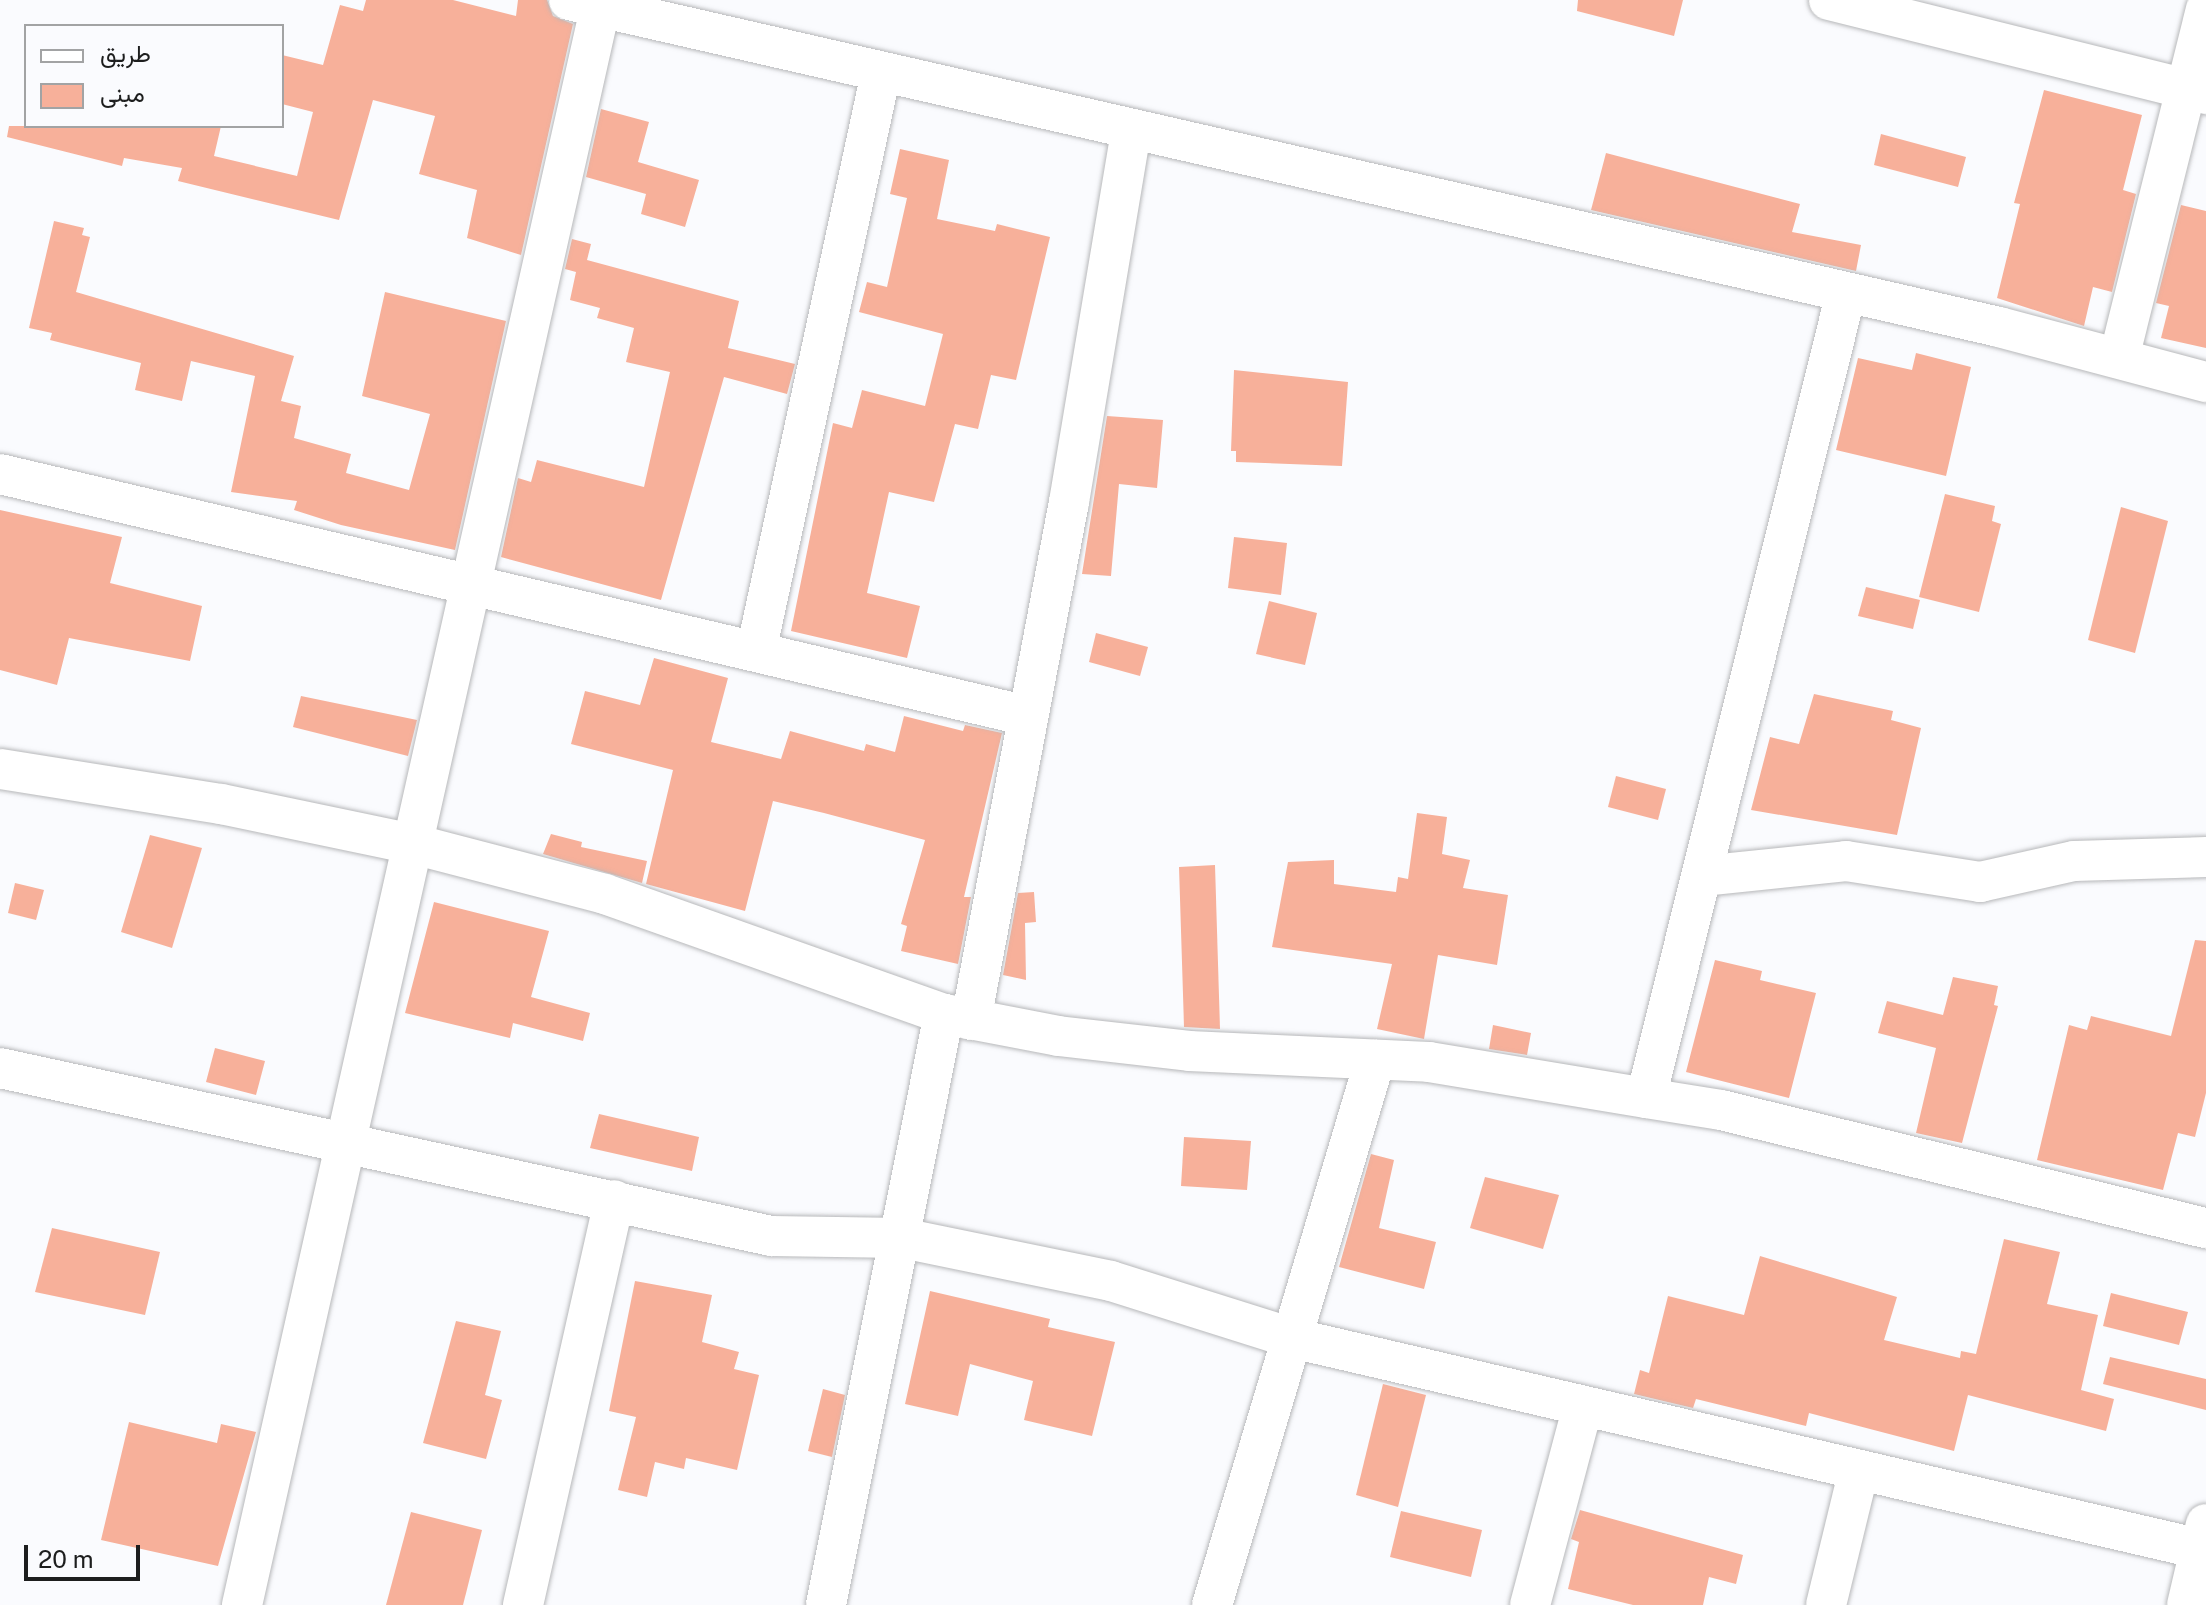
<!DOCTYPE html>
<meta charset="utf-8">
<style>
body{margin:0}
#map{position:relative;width:2206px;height:1605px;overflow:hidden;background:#fafbfe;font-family:"Public Sans",Vazirmatn,sans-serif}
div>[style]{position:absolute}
.building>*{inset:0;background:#f7b09a}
.roads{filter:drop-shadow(0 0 2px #b7b8ba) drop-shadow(0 0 2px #b7b8ba)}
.minor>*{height:40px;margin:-20px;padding:0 20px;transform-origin:20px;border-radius:20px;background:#fff}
span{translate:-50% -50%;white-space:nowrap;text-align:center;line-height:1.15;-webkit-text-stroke:6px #fafbfe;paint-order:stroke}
.legend{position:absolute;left:24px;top:24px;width:260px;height:104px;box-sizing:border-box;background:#fafbfe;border:2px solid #a2a3a4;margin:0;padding:10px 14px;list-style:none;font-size:24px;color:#1d1e1e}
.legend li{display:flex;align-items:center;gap:16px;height:40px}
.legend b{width:40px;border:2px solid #a2a3a4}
.scale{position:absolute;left:24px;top:1545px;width:116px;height:36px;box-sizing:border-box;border:4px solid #1d1e1e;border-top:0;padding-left:10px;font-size:24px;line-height:28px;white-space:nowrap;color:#1d1e1e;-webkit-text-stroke:6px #fafbfe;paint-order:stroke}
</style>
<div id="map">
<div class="building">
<i style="clip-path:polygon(366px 0,453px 0,516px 16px,518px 0,547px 0,553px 16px,573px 24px,521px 255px,467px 238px,477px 190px,419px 174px,435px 116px,373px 100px,339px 220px,178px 181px,182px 168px,124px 158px,122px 166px,7px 137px,9px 126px,221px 126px,214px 156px,297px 176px,313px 112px,282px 104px,282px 55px,323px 65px,340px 5px,363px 11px)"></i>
<i style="clip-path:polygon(1578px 0,1683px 0,1674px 36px,1577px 11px)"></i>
<i style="clip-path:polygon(2044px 90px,2142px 115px,2123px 190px,2136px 194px,2112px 292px,2093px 287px,2084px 326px,1997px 298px,2020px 204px,2014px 203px)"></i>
<i style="clip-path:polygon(601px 109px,649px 122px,638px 162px,699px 180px,685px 227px,641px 214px,646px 194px,586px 177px)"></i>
<i style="clip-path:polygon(1881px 134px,1966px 157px,1958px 187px,1874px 165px)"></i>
<i style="clip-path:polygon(900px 149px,949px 160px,937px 219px,995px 231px,997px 224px,1050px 237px,1016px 380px,991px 375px,978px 429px,955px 424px,934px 502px,889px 492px,867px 593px,920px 606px,907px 658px,791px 631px,833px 423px,852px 428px,862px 390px,925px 406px,943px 334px,859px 312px,867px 282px,887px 287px,907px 198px,890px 194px)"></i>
<i style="clip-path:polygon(1606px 153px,1800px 204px,1792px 232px,1861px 245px,1856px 271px,1591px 210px)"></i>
<i style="clip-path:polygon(2181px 205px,2206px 211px,2206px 348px,2161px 338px,2169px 306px,2156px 303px)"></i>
<i style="clip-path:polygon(54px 221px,84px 228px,82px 235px,90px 237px,76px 292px,294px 356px,281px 401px,301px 406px,294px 438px,351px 454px,346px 473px,409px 490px,430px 414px,362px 396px,385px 292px,506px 321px,455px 550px,341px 525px,294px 510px,297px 501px,231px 492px,255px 376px,191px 361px,182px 401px,135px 390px,141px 363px,50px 340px,52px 333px,29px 328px)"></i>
<i style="clip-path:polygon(572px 239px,591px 244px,587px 260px,739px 301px,728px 348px,795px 364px,787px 394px,724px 377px,661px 600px,501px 557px,518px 478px,531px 482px,537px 460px,644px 487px,670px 372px,626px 362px,634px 328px,597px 318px,600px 308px,570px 300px,576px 272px,565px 269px)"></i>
<i style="clip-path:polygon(1916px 353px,1971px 367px,1946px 476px,1836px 450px,1858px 358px,1912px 370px)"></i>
<i style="clip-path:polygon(1234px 370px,1348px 382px,1342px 466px,1236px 462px,1236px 451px,1231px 451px)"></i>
<i style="clip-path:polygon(1107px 416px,1163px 420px,1157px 488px,1119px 484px,1111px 576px,1082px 574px)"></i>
<i style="clip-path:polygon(1945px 494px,1995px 506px,1992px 521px,2001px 524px,1979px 612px,1919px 597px)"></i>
<i style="clip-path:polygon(2121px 507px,2168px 521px,2135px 653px,2088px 640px)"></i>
<i style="clip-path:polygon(0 510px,122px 537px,110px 583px,202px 606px,190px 661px,69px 638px,57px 685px,0 670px)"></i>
<i style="clip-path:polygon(1234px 537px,1287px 543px,1281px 595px,1228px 588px)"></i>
<i style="clip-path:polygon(1866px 587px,1920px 600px,1913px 629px,1858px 616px)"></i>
<i style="clip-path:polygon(1269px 601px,1317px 613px,1305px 665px,1256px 654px)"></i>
<i style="clip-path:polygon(1096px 633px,1148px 647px,1140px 676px,1089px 662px)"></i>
<i style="clip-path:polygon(654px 658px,728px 678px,711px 742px,781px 759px,790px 731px,864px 751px,866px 744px,895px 752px,904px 716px,963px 731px,965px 725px,1002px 733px,964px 897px,971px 897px,958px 964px,901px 951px,907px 926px,901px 924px,925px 840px,824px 813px,773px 801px,745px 911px,646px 884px,673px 770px,571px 744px,585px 691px,640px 705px)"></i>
<i style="clip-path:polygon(1814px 694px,1893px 711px,1891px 720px,1921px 728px,1897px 835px,1751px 810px,1770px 737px,1799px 744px)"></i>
<i style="clip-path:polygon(301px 696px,417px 720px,408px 756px,293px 727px)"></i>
<i style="clip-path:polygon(1616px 776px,1666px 789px,1658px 820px,1608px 807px)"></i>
<i style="clip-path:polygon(1417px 813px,1447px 817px,1442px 854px,1470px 860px,1463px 888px,1508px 895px,1497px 965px,1438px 955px,1424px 1039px,1377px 1029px,1392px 964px,1272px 947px,1288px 862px,1334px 860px,1334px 884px,1396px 892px,1398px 877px,1408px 879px)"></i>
<i style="clip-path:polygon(551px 834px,582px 842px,581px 847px,647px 861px,642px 883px,543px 854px)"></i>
<i style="clip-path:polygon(150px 835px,202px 848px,172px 948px,121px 932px)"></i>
<i style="clip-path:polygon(1215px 865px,1220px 1029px,1184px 1027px,1179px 867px)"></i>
<i style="clip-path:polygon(15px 883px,44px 890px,36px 920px,8px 913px)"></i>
<i style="clip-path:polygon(1034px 892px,1036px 922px,1025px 923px,1026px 980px,1003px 975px,1018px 893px)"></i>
<i style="clip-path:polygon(434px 902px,549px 931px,531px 997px,590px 1013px,583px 1041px,513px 1023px,510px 1038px,405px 1013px)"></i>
<i style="clip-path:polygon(2195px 940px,2206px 941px,2206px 1093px,2195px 1137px,2178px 1133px,2163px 1190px,2037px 1160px,2069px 1025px,2087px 1030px,2091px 1016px,2171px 1036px)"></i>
<i style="clip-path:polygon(1715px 960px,1762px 971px,1760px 980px,1816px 993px,1789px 1098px,1686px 1072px)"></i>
<i style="clip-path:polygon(1953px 977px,1998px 986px,1994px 1005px,1998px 1006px,1962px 1143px,1916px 1133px,1936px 1048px,1878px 1033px,1887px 1001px,1943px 1015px)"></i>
<i style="clip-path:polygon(1493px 1025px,1531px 1033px,1527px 1055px,1489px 1049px)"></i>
<i style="clip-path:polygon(215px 1048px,265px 1061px,256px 1095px,206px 1082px)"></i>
<i style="clip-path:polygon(599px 1114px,699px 1137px,692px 1171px,590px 1148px)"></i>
<i style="clip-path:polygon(1184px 1137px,1251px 1141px,1247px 1190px,1181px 1186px)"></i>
<i style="clip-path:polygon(1371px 1154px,1394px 1160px,1379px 1228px,1436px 1242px,1424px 1289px,1339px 1267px)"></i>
<i style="clip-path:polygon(1485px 1177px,1559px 1195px,1543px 1249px,1470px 1228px)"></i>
<i style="clip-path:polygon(52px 1228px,160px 1252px,145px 1315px,35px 1292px)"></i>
<i style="clip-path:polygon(2004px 1239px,2060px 1252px,2047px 1304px,2098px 1315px,2081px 1390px,2114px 1399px,2106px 1431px,1968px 1395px,1954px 1451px,1809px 1413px,1806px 1426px,1696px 1399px,1693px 1408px,1634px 1394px,1640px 1370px,1649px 1373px,1668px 1296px,1744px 1315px,1760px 1256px,1897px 1297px,1884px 1340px,1960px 1358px,1961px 1351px,1976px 1354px)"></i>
<i style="clip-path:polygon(635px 1281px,712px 1295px,702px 1342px,739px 1352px,734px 1369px,759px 1375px,737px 1470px,686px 1458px,684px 1469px,655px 1462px,647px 1497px,618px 1490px,636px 1417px,609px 1411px)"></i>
<i style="clip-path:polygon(930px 1291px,1050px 1319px,1048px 1327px,1115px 1342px,1092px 1436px,1024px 1420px,1033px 1381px,970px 1364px,958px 1416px,905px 1404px)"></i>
<i style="clip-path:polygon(2111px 1293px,2188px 1312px,2179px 1345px,2103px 1326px)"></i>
<i style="clip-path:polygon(456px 1321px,501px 1331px,485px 1395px,502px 1400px,486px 1459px,423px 1443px)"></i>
<i style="clip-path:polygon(2110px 1357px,2206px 1379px,2206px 1410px,2103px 1384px)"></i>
<i style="clip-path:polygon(1383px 1384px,1426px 1395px,1398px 1507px,1356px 1495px)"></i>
<i style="clip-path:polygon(823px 1389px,845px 1395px,832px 1457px,808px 1451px)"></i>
<i style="clip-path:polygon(129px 1422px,217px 1443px,221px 1424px,256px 1432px,218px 1566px,101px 1540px)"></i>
<i style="clip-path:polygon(1580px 1510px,1743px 1555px,1736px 1584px,1709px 1577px,1703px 1605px,1633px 1605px,1568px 1589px,1579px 1542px,1571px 1539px)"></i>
<i style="clip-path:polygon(1401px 1511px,1482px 1530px,1471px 1577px,1390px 1557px)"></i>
<i style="clip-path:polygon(411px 1512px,482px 1530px,463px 1605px,386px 1605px)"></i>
</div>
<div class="roads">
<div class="minor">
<i style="left:569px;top:0;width:1467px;rotate:12.88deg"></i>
<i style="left:1999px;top:327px;width:214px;rotate:14.9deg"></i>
<i style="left:1829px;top:0;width:389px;rotate:14deg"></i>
<i style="left:2119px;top:358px;width:360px;rotate:-76deg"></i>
<i style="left:0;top:474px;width:1056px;rotate:13.25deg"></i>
<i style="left:756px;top:652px;width:592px;rotate:-77.82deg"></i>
<i style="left:0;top:769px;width:224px;rotate:9deg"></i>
<i style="left:221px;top:804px;width:196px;rotate:11.8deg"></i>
<i style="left:413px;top:844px;width:198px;rotate:14.6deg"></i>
<i style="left:605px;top:894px;width:360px;rotate:19.5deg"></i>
<i style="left:944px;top:1014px;width:116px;rotate:10.9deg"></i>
<i style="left:1058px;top:1036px;width:132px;rotate:6.5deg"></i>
<i style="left:1189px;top:1051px;width:240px;rotate:2.6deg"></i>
<i style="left:1429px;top:1062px;width:220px;rotate:9.4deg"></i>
<i style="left:1646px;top:1098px;width:76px;rotate:9.1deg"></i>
<i style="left:1721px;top:1110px;width:499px;rotate:13.7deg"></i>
<i style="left:1702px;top:876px;width:145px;rotate:-5.9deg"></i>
<i style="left:1846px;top:861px;width:136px;rotate:8.9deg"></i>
<i style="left:1980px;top:882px;width:96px;rotate:-12.6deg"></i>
<i style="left:2074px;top:861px;width:132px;rotate:-1.7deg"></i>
<i style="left:971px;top:1020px;width:527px;rotate:-79.29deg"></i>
<i style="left:1069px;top:502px;width:377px;rotate:-80.5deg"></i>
<i style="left:0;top:1068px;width:789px;rotate:12.29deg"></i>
<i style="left:771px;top:1236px;width:131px;rotate:0.9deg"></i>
<i style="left:902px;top:1238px;width:213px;rotate:11.6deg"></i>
<i style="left:1111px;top:1281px;width:190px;rotate:17.5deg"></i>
<i style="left:1292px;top:1338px;width:932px;rotate:13.08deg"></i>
<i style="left:1646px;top:1098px;width:829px;rotate:-76.05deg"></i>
<i style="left:242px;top:1605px;width:1636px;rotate:-77.36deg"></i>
<i style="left:523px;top:1605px;width:415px;rotate:-77.3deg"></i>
<i style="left:826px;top:1605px;width:603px;rotate:-78.71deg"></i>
<i style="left:1212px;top:1605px;width:569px;rotate:-73.35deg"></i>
<i style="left:1530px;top:1605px;width:206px;rotate:-75.1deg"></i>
<i style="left:1826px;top:1605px;width:139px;rotate:-76.3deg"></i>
<i style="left:2187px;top:1605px;width:83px;rotate:-76.8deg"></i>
</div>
</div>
<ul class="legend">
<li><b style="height:10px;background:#fff"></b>طريق</li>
<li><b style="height:22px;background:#f7b09a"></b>مبنى</li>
</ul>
<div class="scale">20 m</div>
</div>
